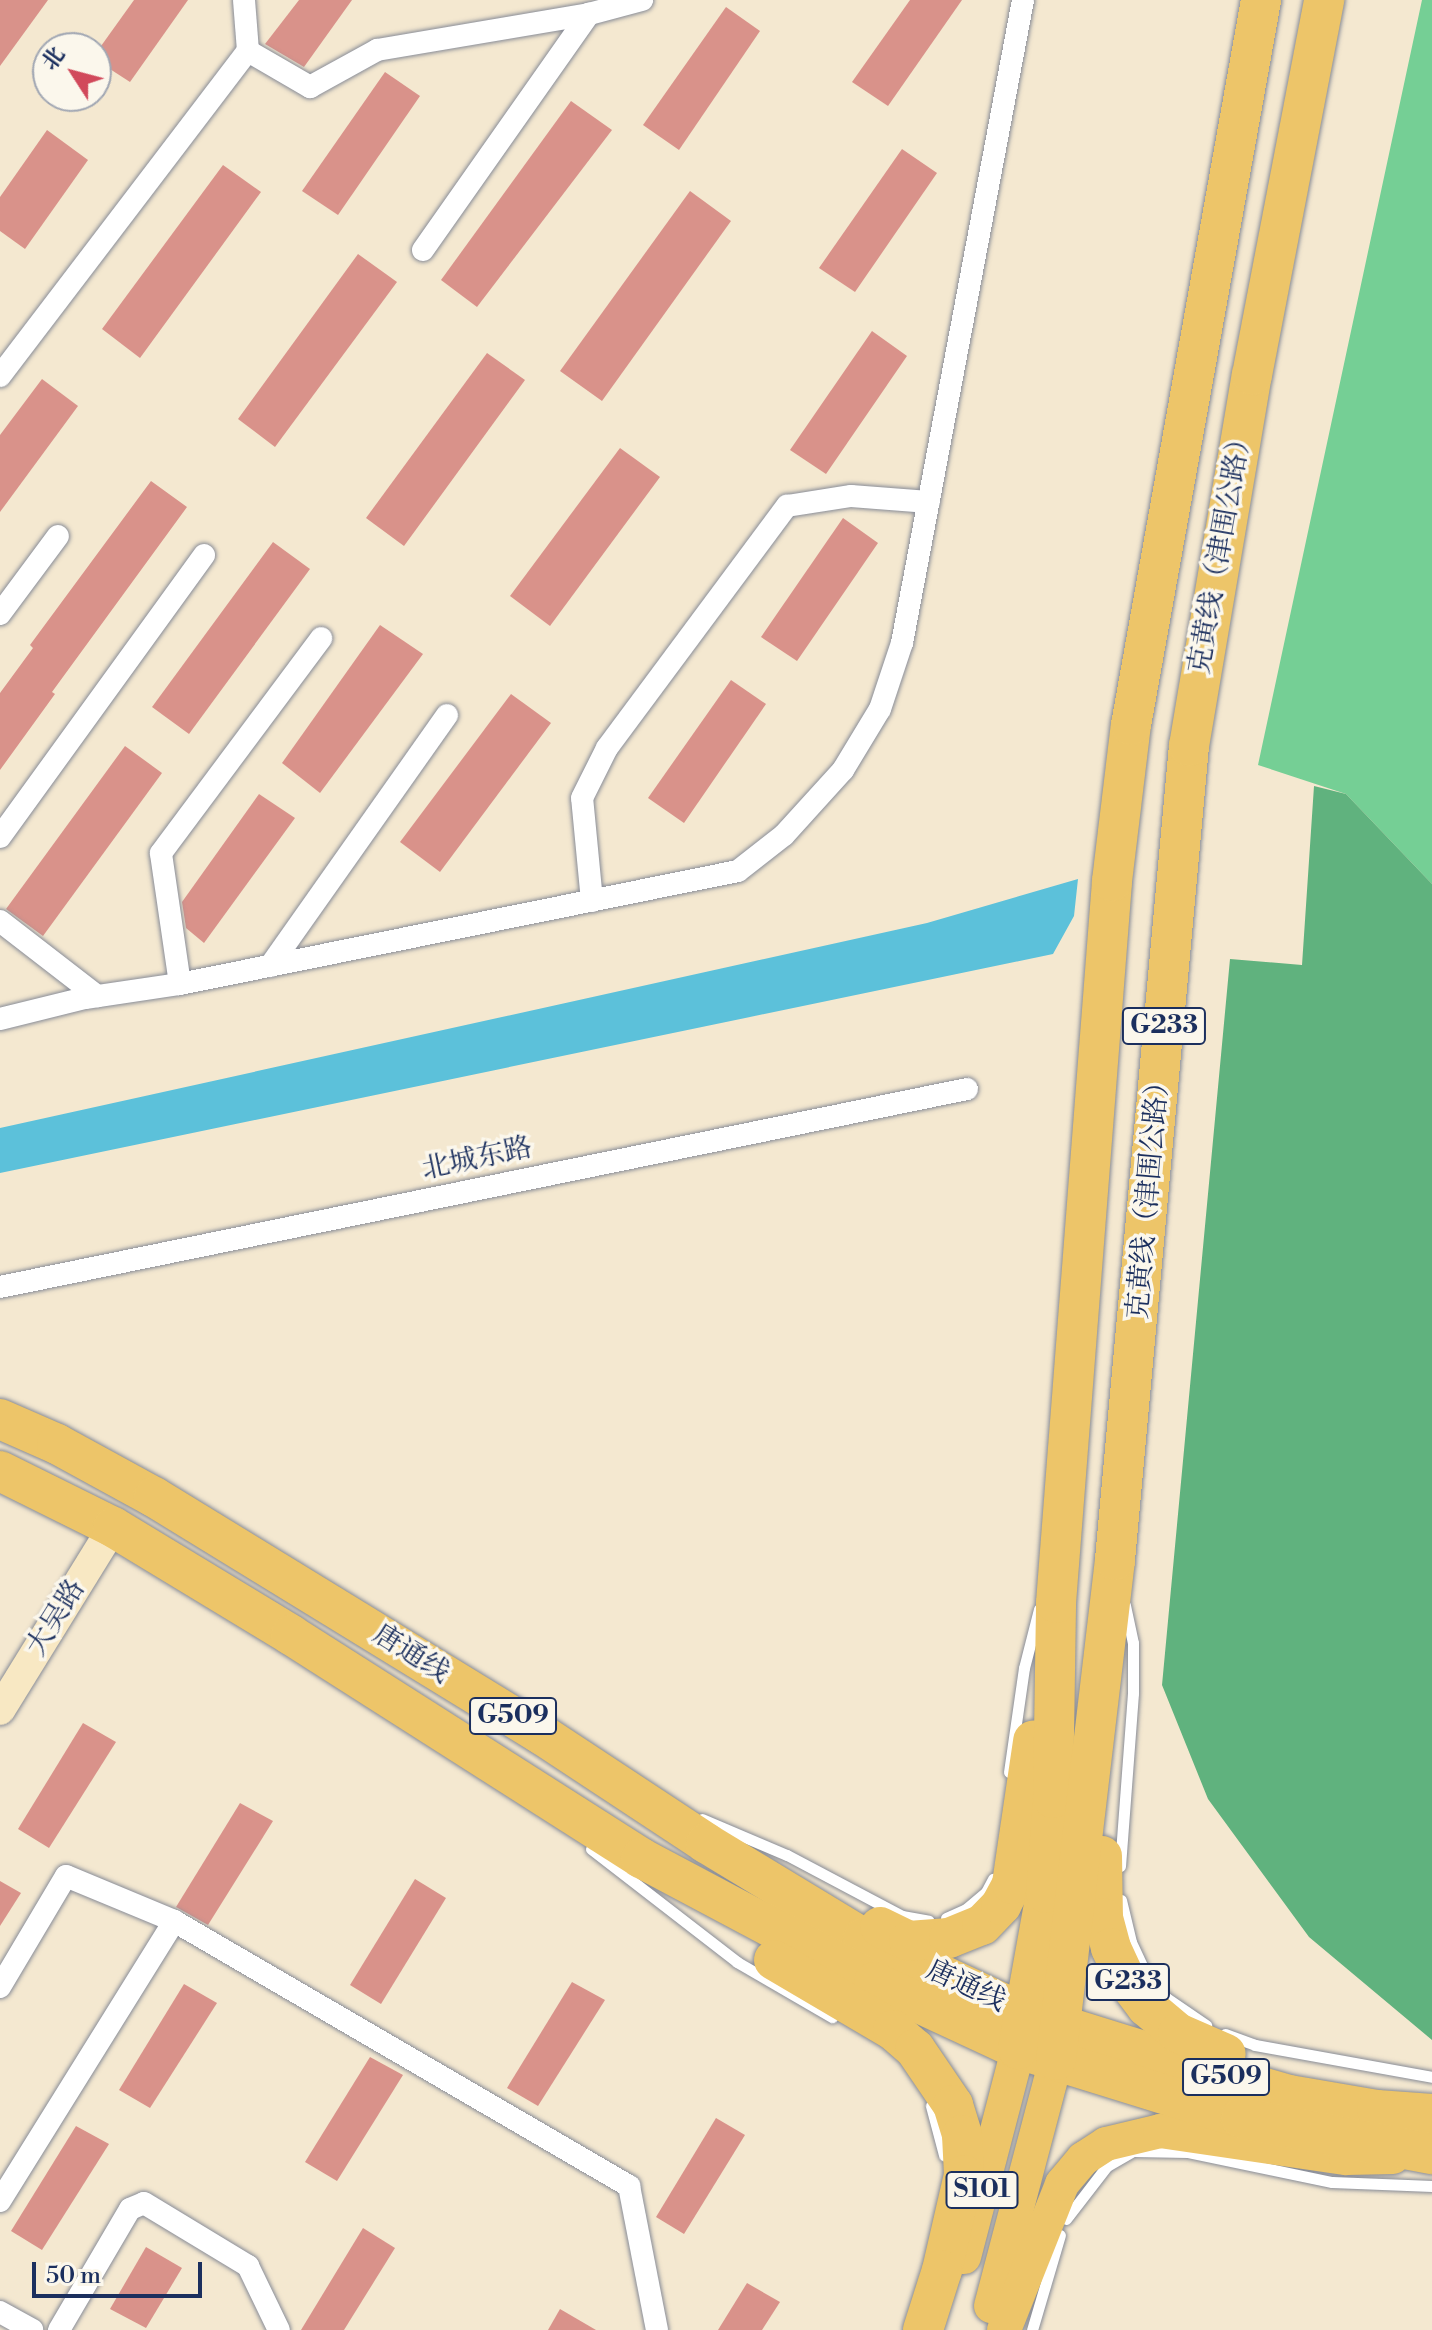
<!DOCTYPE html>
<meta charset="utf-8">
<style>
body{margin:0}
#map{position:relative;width:1432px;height:2330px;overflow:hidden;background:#f4e8d0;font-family:"Libre Bodoni","Noto Serif SC",serif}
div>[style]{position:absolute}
.green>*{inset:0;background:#75cf95}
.forest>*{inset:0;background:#60b27e}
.water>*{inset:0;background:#5cc1da}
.building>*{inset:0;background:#d9928a}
.roads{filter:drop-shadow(0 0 2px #888c97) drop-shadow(0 0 2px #888c97)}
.lane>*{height:11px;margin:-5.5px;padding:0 5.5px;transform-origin:5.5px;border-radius:5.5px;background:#fff}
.street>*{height:22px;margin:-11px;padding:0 11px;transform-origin:11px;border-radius:11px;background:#fff}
.secondary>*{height:30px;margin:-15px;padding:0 15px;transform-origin:15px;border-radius:15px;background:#f8e8c3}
.primary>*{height:34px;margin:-17px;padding:0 17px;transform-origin:17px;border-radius:17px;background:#edc569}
.highway>*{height:40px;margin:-20px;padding:0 20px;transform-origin:20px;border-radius:20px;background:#edc569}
span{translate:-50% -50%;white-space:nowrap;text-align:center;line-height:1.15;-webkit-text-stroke:7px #fbf7ec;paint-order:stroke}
.shield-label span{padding:2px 6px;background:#fbf7ec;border:2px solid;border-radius:6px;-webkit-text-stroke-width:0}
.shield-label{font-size:26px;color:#1b2f5e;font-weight:700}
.street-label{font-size:28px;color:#1b2f5e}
.north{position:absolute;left:32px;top:32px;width:80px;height:80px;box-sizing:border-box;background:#fbf7ec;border:2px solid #a1a7b3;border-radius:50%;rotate:306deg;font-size:22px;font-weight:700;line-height:32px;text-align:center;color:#1b2f5e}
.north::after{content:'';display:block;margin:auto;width:28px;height:36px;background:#d1495b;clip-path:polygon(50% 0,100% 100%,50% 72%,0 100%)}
.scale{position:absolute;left:32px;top:2262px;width:170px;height:36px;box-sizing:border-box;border:4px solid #1b2f5e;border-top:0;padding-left:10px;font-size:24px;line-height:28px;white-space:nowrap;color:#1b2f5e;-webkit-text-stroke:6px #fbf7ec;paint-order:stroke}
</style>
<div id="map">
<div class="green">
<i style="clip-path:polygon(1422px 0,1432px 0,1432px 884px,1346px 794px,1258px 765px)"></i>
</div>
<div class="forest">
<i style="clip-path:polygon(1314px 786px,1346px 794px,1432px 884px,1432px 2040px,1309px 1937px,1208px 1799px,1162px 1685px,1230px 959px,1302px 965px)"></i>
</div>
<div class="water">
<i style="clip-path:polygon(1078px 879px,1074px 916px,1053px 954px,0 1173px,0 1128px,927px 923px)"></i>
</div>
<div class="building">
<i style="clip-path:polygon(0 0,48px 0,0 66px)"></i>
<i style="clip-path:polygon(134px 0,188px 0,130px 82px,96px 60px,96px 53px)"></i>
<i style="clip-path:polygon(299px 0,352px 0,304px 67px,265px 44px)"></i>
<i style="clip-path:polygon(910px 0,962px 0,888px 106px,852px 82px)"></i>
<i style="clip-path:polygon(726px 7px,760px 31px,679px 150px,643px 125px)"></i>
<i style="clip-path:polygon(385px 72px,420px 96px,338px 215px,302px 191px)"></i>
<i style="clip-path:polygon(571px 101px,612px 130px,477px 307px,441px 280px)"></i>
<i style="clip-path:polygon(47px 130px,88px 160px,25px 249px,0 231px,0 197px)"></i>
<i style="clip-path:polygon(902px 149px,937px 173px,855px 292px,819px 268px)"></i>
<i style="clip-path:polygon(223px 165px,261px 192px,140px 358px,102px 329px)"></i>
<i style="clip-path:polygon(690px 191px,731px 221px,602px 401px,560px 371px)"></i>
<i style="clip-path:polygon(358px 254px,397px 282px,275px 447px,238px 419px)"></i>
<i style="clip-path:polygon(872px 331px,907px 356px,826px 474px,790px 450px)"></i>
<i style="clip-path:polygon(487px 353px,525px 380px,404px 546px,366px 518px)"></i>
<i style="clip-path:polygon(42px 379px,78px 406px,0 512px,0 435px)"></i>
<i style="clip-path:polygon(620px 448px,660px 477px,550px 626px,510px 596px)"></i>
<i style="clip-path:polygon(151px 481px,187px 507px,52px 692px,55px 694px,0 770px,0 693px,33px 648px,30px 645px)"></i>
<i style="clip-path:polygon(843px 518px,878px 543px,797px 661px,761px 637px)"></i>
<i style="clip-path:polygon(273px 542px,310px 569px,189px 734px,152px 707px)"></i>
<i style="clip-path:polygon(380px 625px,423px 654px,320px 793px,282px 763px)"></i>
<i style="clip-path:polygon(731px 680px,766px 704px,684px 823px,648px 798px)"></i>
<i style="clip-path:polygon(511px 694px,551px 723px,440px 872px,400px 842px)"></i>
<i style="clip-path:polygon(125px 746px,162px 773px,43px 936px,6px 909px)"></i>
<i style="clip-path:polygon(259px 794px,295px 818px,204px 943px,186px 928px,182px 902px)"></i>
<i style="clip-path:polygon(83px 1723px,116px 1742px,49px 1848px,18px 1829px)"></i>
<i style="clip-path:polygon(240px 1803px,273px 1821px,208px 1925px,176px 1907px)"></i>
<i style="clip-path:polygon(415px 1879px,446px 1898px,381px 2004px,350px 1985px)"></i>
<i style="clip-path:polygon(0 1881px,21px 1893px,0 1926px)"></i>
<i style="clip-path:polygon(572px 1982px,605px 2000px,538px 2106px,507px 2088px)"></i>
<i style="clip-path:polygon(184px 1984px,217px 2003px,150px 2108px,119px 2090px)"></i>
<i style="clip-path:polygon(370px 2057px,403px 2075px,337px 2181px,305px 2162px)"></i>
<i style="clip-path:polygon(716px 2118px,745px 2135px,684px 2234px,656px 2217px)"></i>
<i style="clip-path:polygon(76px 2126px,109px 2144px,42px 2250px,11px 2231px)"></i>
<i style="clip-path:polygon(363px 2228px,395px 2248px,344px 2330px,301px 2330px)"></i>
<i style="clip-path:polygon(146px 2247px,182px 2268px,146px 2328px,110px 2309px)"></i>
<i style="clip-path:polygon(747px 2283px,780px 2302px,762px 2330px,718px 2330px)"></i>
<i style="clip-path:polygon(560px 2309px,596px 2330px,548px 2330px)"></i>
</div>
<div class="roads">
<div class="lane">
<i style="left:1009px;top:1772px;width:105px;rotate:-81.8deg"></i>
<i style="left:1024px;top:1668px;width:61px;rotate:-75.7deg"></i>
<i style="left:702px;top:1819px;width:92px;rotate:23deg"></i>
<i style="left:787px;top:1855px;width:130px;rotate:27.9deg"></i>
<i style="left:902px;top:1916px;width:27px;rotate:10deg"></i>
<i style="left:591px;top:1849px;width:185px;rotate:37.7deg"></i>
<i style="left:737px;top:1962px;width:110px;rotate:30.1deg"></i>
<i style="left:1120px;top:1866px;width:173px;rotate:-85.7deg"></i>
<i style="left:1133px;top:1693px;width:50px;rotate:-90deg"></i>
<i style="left:1133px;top:1643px;width:39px;rotate:-102deg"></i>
<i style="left:1121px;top:1900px;width:43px;rotate:76.6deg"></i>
<i style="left:1131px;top:1942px;width:35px;rotate:65deg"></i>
<i style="left:1146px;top:1974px;width:30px;rotate:50deg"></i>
<i style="left:1165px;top:1997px;width:50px;rotate:34.3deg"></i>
<i style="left:946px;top:1918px;width:22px;rotate:-24deg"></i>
<i style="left:966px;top:1909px;width:26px;rotate:-40deg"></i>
<i style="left:986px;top:1892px;width:15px;rotate:-62deg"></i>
<i style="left:1225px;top:2034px;width:32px;rotate:20deg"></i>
<i style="left:1255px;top:2045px;width:180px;rotate:10.2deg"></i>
<i style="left:931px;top:2106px;width:51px;rotate:75.1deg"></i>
<i style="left:1066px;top:2219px;width:67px;rotate:-52.3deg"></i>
<i style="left:1107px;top:2166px;width:30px;rotate:-30deg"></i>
<i style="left:1133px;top:2151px;width:55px;rotate:1deg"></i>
<i style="left:1188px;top:2152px;width:147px;rotate:11.8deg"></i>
<i style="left:1332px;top:2182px;width:100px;rotate:2.3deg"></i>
<i style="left:1032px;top:2330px;width:99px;rotate:-73.6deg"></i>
</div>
<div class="street">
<i style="left:248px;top:51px;width:72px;rotate:30.1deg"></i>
<i style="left:310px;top:87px;width:77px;rotate:-28.9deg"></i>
<i style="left:377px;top:50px;width:215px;rotate:-9.6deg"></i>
<i style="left:589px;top:14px;width:55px;rotate:-14.8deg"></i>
<i style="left:423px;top:250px;width:289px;rotate:-54.9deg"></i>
<i style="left:0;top:376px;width:409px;rotate:-52.7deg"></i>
<i style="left:248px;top:51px;width:51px;rotate:-94.5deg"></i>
<i style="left:0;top:614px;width:97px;rotate:-53.4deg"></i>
<i style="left:0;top:837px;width:348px;rotate:-54.1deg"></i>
<i style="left:592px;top:901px;width:103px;rotate:-95.5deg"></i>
<i style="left:582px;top:798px;width:56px;rotate:-63.4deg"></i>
<i style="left:607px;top:748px;width:302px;rotate:-53.4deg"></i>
<i style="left:787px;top:506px;width:65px;rotate:-8.9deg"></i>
<i style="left:851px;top:496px;width:78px;rotate:4.4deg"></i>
<i style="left:0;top:921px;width:123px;rotate:37.7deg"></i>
<i style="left:270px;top:966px;width:307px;rotate:-54.8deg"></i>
<i style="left:180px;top:984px;width:132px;rotate:-98.3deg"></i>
<i style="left:161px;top:853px;width:268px;rotate:-53.3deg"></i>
<i style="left:0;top:1019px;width:88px;rotate:-13.9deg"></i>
<i style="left:85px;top:998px;width:96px;rotate:-8.4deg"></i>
<i style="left:180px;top:984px;width:569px;rotate:-11.45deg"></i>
<i style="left:738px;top:871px;width:58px;rotate:-38deg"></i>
<i style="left:784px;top:835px;width:88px;rotate:-47.8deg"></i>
<i style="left:843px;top:770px;width:71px;rotate:-58.8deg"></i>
<i style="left:880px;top:709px;width:70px;rotate:-71.6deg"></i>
<i style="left:902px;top:643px;width:654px;rotate:-79.34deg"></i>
<i style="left:0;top:1287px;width:987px;rotate:-11.57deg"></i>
<i style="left:0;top:1987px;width:129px;rotate:-59.3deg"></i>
<i style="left:66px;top:1876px;width:117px;rotate:22.6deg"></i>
<i style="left:0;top:2201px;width:330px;rotate:-58.1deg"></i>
<i style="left:174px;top:1921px;width:527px;rotate:30.22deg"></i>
<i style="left:629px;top:2186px;width:147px;rotate:79deg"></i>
<i style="left:0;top:2312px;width:37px;rotate:29deg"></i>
<i style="left:59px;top:2330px;width:140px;rotate:-59.6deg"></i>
<i style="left:130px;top:2209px;width:15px;rotate:-23deg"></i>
<i style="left:144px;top:2203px;width:122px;rotate:31.2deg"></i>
<i style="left:248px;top:2266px;width:71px;rotate:64.2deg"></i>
</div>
<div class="secondary">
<i style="left:0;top:1710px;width:215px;rotate:-58.3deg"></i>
</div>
<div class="primary">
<i style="left:964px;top:2257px;width:215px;rotate:-75.4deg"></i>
<i style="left:991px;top:2306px;width:254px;rotate:-75.2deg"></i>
<i style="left:1004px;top:2330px;width:157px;rotate:-68.3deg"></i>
<i style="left:1062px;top:2184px;width:33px;rotate:-50deg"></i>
<i style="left:1083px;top:2159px;width:27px;rotate:-33deg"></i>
<i style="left:1106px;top:2144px;width:56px;rotate:-13.5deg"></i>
<i style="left:1160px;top:2131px;width:188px;rotate:8.3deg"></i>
<i style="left:1346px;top:2158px;width:47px;rotate:-1.2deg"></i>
</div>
<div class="highway">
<i style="left:0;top:1419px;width:62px;rotate:23.7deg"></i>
<i style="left:57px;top:1444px;width:111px;rotate:28.7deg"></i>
<i style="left:154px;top:1497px;width:454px;rotate:31.5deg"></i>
<i style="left:541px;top:1734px;width:198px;rotate:33.4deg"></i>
<i style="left:706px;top:1843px;width:184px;rotate:31.2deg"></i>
<i style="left:863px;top:1938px;width:179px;rotate:25.1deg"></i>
<i style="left:1025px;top:2014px;width:222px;rotate:17.3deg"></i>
<i style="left:1237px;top:2080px;width:54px;rotate:16.1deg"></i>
<i style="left:1289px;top:2095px;width:89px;rotate:9.7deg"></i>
<i style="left:1377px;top:2110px;width:55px;rotate:4.2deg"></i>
<i style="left:0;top:1471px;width:126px;rotate:26.4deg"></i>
<i style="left:113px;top:1527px;width:208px;rotate:31.2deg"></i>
<i style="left:291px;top:1635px;width:415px;rotate:32.5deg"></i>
<i style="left:641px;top:1858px;width:264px;rotate:28deg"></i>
<i style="left:874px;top:1982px;width:159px;rotate:25deg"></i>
<i style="left:1018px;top:2049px;width:233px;rotate:17.2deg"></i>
<i style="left:1241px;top:2118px;width:194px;rotate:10.7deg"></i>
<i style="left:1102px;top:1856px;width:62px;rotate:89.1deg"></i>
<i style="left:1103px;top:1918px;width:31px;rotate:75deg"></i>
<i style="left:1111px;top:1948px;width:33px;rotate:65deg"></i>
<i style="left:1125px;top:1978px;width:36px;rotate:53deg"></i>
<i style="left:1147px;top:2007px;width:40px;rotate:40deg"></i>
<i style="left:1178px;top:2033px;width:52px;rotate:23.6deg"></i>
<i style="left:880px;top:1927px;width:32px;rotate:26deg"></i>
<i style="left:909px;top:1941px;width:40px;rotate:-4.3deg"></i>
<i style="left:949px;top:1938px;width:35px;rotate:-22deg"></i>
<i style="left:982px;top:1925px;width:28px;rotate:-46deg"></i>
<i style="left:1001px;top:1905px;width:24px;rotate:-62deg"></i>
<i style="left:1012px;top:1884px;width:145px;rotate:-81.6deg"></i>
<i style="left:774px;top:1960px;width:138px;rotate:30.5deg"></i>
<i style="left:893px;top:2030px;width:29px;rotate:41deg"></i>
<i style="left:915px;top:2049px;width:68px;rotate:55.8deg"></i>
<i style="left:953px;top:2105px;width:31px;rotate:73deg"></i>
<i style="left:962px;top:2135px;width:40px;rotate:87.1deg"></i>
<i style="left:964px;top:2175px;width:98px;rotate:103deg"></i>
<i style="left:942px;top:2270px;width:63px;rotate:107.6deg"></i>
<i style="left:1018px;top:2049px;width:158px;rotate:-79.8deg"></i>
<i style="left:1046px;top:1893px;width:95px;rotate:-85.8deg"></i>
<i style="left:1053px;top:1798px;width:195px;rotate:-89.1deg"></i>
<i style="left:1056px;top:1603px;width:724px;rotate:-85.56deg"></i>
<i style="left:1112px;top:881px;width:157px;rotate:-83.1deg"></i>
<i style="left:1131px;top:725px;width:737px;rotate:-79.83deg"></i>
<i style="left:1056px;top:2060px;width:503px;rotate:-83.27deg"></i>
<i style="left:1115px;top:1560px;width:817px;rotate:-84.81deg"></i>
<i style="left:1189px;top:746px;width:376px;rotate:-80.4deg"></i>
<i style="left:1252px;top:375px;width:382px;rotate:-79.1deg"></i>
</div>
</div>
<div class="shield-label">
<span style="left:1164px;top:1026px">G233</span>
<span style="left:513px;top:1716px">G509</span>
<span style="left:1128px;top:1982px">G233</span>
<span style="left:1226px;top:2077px">G509</span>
<span style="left:982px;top:2190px">S101</span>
</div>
<div class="street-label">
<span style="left:1221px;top:550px;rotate:-80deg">克黄线（津围公路）</span>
<span style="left:477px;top:1159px;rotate:-12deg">北城东路</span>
<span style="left:1149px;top:1194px;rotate:-85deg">克黄线（津围公路）</span>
<span style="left:56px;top:1618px;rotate:-58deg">大吴路</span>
<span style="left:411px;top:1654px;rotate:32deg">唐通线</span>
<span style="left:966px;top:1986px;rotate:25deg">唐通线</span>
</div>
<div class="north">北</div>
<div class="scale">50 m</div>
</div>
